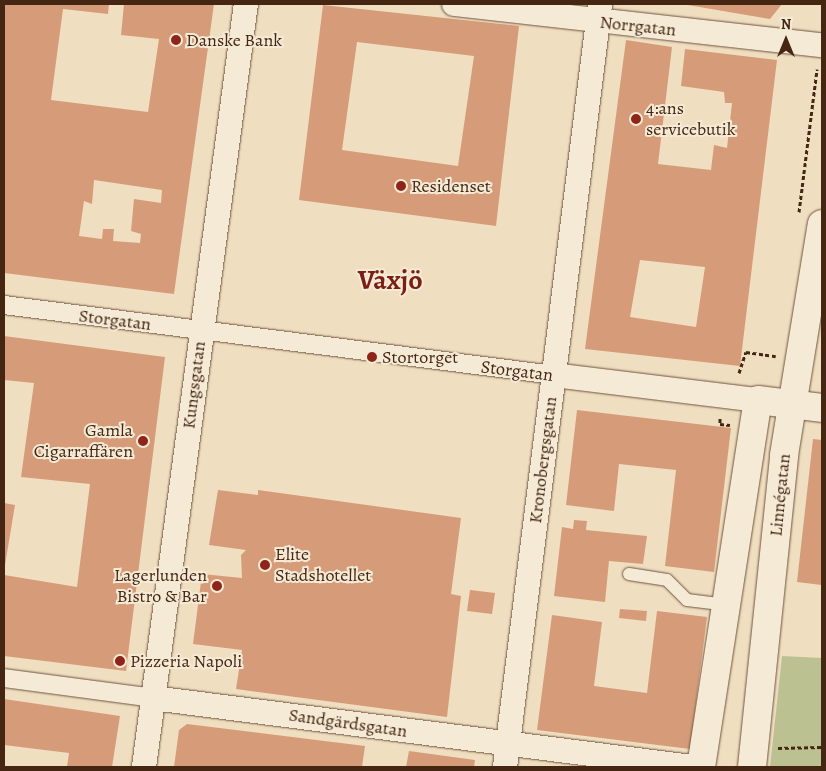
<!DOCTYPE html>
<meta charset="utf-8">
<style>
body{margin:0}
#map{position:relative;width:826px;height:771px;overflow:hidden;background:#f0dec0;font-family:Alegreya,serif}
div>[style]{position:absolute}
.green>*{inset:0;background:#bcc191}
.building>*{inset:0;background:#d69c7a}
.path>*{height:3px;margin-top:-1.5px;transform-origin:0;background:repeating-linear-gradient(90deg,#442613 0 4px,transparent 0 6.5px)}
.roads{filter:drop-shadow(0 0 1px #6f543e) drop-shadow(0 0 1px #6f543e)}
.service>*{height:12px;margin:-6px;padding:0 6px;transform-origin:6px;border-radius:6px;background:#f5ead6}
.pedestrian>*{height:18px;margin:-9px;padding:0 9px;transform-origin:9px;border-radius:9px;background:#f5ead6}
.minor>*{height:24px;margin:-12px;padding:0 12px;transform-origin:12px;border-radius:12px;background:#f5ead6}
.tertiary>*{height:28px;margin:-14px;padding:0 14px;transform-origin:14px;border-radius:14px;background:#f5ead6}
.dots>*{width:14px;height:14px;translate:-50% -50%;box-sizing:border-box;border:2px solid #f5ead6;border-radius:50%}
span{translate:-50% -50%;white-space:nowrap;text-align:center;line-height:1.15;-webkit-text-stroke:4px #f5ead6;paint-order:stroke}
.street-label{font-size:18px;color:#442613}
.poi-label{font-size:18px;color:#442613}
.left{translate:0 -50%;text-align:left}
.right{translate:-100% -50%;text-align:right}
.town-label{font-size:28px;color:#7a1f14;font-weight:700}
.frame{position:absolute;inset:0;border:5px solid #442613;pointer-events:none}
.north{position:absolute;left:761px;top:15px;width:50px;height:50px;-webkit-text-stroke:4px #f5ead6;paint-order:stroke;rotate:0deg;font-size:14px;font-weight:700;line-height:20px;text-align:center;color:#442613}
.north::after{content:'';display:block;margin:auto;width:18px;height:22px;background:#442613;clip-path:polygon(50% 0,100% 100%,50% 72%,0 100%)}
</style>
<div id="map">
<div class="green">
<i style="clip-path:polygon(782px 656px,822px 658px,822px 767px,770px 767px)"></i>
</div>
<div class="building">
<i style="clip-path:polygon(evenodd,4px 4px,109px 4px,108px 14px,63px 9px,51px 100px,148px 112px,159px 39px,121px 35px,124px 4px,214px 4px,174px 294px,4px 273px,4px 4px,94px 180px,162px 190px,161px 203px,134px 199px,131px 231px,141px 234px,140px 243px,113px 241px,114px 229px,103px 229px,102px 239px,79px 236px,84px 201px,92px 204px,94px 180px)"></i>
<i style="clip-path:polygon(682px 4px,782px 4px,770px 19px)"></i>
<i style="clip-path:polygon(evenodd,323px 5px,519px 26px,496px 226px,299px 200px,323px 5px,357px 42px,474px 56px,458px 166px,342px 150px,357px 42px)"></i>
<i style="clip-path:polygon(evenodd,626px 40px,672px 47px,658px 164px,711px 170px,714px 145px,727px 148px,732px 103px,725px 103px,724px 92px,681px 86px,685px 49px,777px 60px,740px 366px,585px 349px,626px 40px,640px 260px,705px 267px,696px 327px,630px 317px,640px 260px)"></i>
<i style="clip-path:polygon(4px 336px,165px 357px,126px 671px,4px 656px,4px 575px,77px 587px,90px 484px,21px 477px,34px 383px,4px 380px)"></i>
<i style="clip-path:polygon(577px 410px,731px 428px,714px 572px,665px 566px,676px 470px,619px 464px,614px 511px,566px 505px)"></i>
<i style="clip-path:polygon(813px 439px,822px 440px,822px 585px,797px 582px)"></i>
<i style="clip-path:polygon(218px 490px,258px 495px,258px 490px,461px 518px,451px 594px,461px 596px,447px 717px,236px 689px,242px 650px,193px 644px,202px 574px,242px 578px,241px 555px,246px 550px,209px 545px)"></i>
<i style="clip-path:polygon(4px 503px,15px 505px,5px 565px,4px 565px)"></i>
<i style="clip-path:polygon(574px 520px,587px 521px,586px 530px,647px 536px,643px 564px,609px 561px,605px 602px,554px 596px,562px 527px,573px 529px)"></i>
<i style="clip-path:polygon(470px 590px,495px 593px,492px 614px,467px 611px)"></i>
<i style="clip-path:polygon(620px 609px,647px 611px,646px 621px,619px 618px)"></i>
<i style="clip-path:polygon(657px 611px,707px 617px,690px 749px,537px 730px,552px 615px,602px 622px,594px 686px,647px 693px)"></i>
<i style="clip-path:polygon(4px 699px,120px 716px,112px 767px,67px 767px,69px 753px,4px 745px)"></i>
<i style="clip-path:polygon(187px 724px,365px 746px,362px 767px,174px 767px,179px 730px)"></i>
<i style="clip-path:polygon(409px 751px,475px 760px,474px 767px,406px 767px)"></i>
</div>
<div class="path">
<i style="left:799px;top:212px;width:144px;rotate:-82.8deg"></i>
<i style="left:739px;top:373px;width:22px;rotate:-72deg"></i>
<i style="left:746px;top:352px;width:30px;rotate:8deg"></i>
<i style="left:720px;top:418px;width:6px;rotate:90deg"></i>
<i style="left:720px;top:424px;width:10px;rotate:6deg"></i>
<i style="left:778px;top:748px;width:44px;rotate:-1.3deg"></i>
</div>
<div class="roads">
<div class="service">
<i style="left:629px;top:574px;width:38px;rotate:9deg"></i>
<i style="left:667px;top:580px;width:28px;rotate:45deg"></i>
<i style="left:687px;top:600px;width:38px;rotate:7deg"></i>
</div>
<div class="pedestrian">
<i style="left:4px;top:305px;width:554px;rotate:7.25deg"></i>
<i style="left:4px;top:678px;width:150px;rotate:7.6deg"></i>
</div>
<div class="minor">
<i style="left:454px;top:4px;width:370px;rotate:6.4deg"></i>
<i style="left:554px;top:375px;width:206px;rotate:7deg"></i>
<i style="left:153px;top:698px;width:543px;rotate:7.3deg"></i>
<i style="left:144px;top:767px;width:770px;rotate:-82.39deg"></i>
<i style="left:505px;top:767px;width:769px;rotate:-82.9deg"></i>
</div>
<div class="tertiary">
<i style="left:701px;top:767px;width:371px;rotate:-81.2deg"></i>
<i style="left:758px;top:400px;width:64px;rotate:7.1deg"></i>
<i style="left:752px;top:767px;width:314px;rotate:-84.1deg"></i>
<i style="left:784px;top:455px;width:234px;rotate:-80.7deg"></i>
</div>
</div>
<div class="dots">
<i style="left:176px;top:40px;background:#8f2418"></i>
<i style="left:636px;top:119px;background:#8f2418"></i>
<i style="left:401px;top:186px;background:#8f2418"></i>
<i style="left:372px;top:357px;background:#8f2418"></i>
<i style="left:143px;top:441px;background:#8f2418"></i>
<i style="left:265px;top:565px;background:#8f2418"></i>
<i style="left:217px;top:586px;background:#8f2418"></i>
<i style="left:120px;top:661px;background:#8f2418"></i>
</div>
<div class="street-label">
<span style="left:638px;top:26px;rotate:6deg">Norrgatan</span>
<span style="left:115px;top:320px;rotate:7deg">Storgatan</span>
<span style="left:517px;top:371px;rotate:7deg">Storgatan</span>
<span style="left:194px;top:385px;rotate:-83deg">Kungsgatan</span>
<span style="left:543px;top:460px;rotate:-83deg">Kronobergsgatan</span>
<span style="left:780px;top:495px;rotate:-84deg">Linnégatan</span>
<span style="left:348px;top:723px;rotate:8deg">Sandgärdsgatan</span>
</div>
<div class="poi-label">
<span class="left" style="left:186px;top:40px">Danske Bank</span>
<span class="left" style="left:646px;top:119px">4:ans<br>servicebutik</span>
<span class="left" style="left:411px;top:186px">Residenset</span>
<span class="left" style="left:382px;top:357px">Stortorget</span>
<span class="right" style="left:133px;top:441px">Gamla<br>Cigarraffären</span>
<span class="left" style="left:275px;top:565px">Elite<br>Stadshotellet</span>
<span class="right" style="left:207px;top:586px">Lagerlunden<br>Bistro &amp; Bar</span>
<span class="left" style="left:130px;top:661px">Pizzeria Napoli</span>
</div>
<div class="town-label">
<span style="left:390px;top:280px">Växjö</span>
</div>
<div class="frame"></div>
<div class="north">N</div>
</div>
